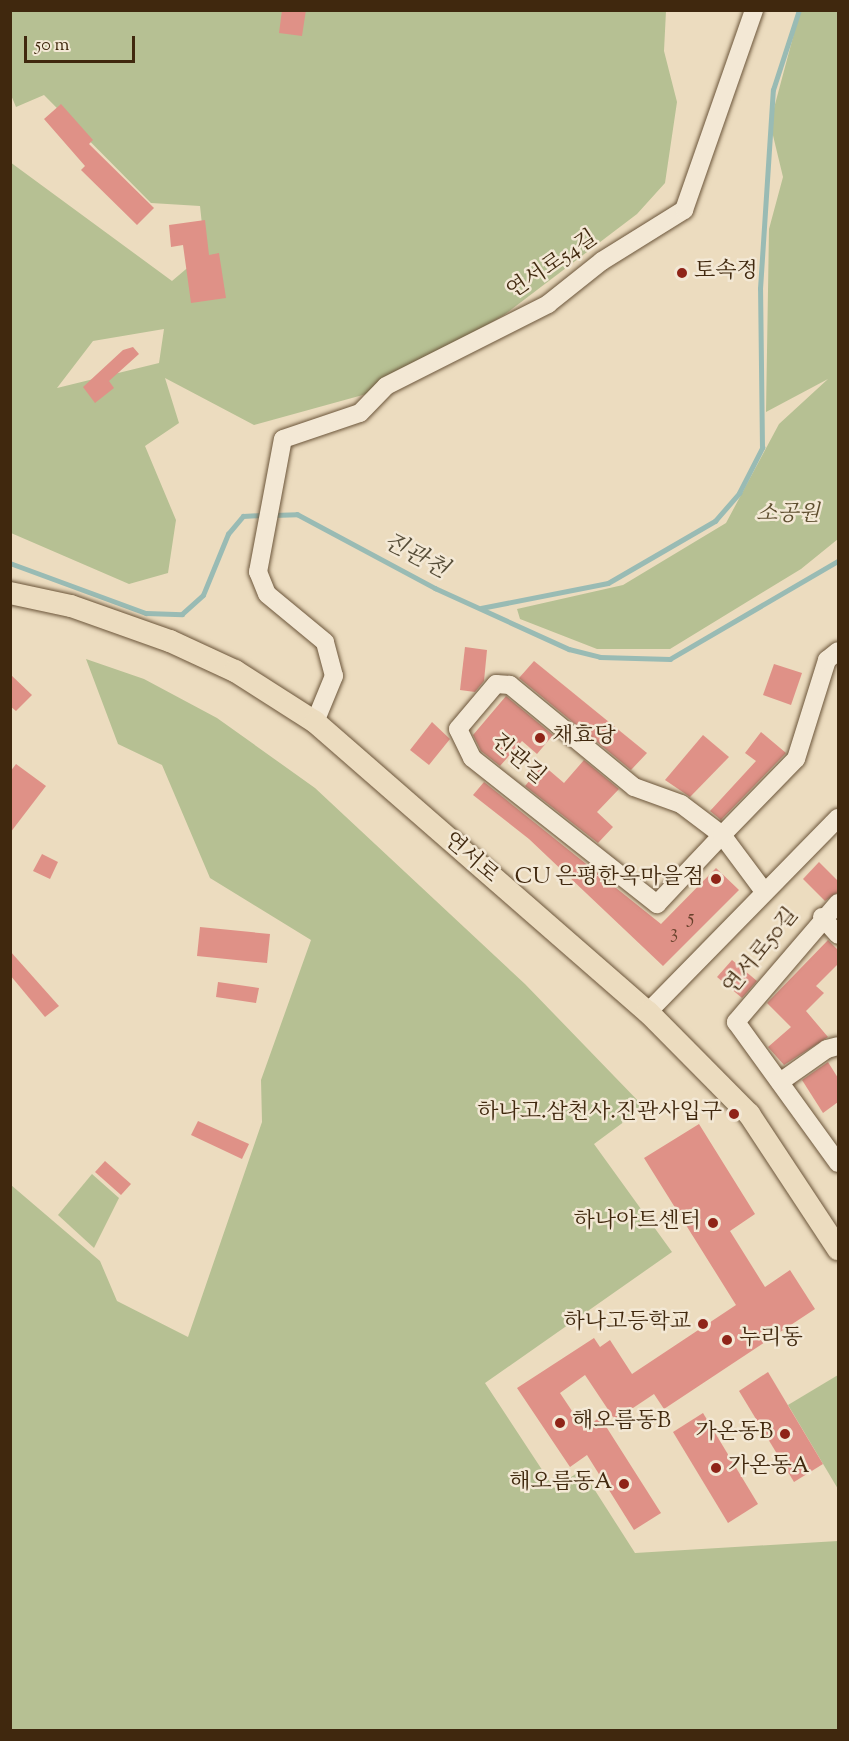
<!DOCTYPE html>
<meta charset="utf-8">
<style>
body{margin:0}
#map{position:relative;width:849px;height:1741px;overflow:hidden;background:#ecdcbf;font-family:"Sorts Mill Goudy","Noto Serif KR",serif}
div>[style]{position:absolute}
.green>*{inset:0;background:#b6c093}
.stream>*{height:4.5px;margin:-2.25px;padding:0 2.25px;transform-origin:2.25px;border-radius:2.25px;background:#99bbb4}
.building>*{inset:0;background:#df9187}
.roads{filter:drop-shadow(0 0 2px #6b553a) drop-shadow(0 0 2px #6b553a)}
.minor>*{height:18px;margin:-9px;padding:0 9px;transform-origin:9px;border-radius:9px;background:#f3e8d5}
.major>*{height:22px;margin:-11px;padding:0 11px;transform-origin:11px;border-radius:11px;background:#ecdcbf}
.dots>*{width:16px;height:16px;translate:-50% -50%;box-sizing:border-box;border:3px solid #f3e8d5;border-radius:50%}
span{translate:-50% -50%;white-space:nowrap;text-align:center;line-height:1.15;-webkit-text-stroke:5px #f3e8d5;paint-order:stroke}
.number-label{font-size:20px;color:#68422c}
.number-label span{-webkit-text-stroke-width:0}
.street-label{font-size:22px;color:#40280e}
.poi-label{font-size:22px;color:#40280e}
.left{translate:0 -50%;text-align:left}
.right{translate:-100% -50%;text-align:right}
.park-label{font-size:22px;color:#5e4e2f;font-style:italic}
.water-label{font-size:24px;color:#564d38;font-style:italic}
.frame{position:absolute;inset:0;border:12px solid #40280e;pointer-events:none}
.scale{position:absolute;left:24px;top:36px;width:111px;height:27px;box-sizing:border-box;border:3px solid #40280e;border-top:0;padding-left:8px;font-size:18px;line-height:21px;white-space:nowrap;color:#40280e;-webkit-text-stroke:4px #f3e8d5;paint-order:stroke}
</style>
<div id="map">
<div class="green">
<i style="clip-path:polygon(evenodd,11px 11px,666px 11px,664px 51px,677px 102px,665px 183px,637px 214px,504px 315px,370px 393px,254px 425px,165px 378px,179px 423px,145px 446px,176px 520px,168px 573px,129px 584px,11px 533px,10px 162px,172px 281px,205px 253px,200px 206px,151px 203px,44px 95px,16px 107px,11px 95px,11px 11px,164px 329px,159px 363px,57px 388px,93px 341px,164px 329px)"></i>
<i style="clip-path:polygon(800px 11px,838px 11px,838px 539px,801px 569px,670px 649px,597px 649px,520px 619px,517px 609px,623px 585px,726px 523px,779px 424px,828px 379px,766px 412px,769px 229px,783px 177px,770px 123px)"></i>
<i style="clip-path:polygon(86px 659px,144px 679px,217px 718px,315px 788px,525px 984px,644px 1107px,594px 1144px,672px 1252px,485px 1383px,554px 1488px,582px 1470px,635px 1553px,838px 1541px,838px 1730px,11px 1730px,11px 1185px,100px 1261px,117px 1301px,188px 1337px,262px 1122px,261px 1080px,311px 940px,210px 878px,162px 765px,118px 744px)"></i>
<i style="clip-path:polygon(92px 1174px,119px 1198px,94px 1248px,58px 1215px)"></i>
<i style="clip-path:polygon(838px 1375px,838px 1489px,788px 1405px)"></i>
</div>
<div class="stream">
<i style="left:273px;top:515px;width:24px;rotate:-2deg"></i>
<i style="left:297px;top:514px;width:157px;rotate:28.2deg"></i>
<i style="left:435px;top:588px;width:147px;rotate:24.5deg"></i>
<i style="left:569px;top:649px;width:32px;rotate:14deg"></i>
<i style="left:600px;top:657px;width:70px;rotate:1.6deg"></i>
<i style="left:670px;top:659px;width:194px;rotate:-30.3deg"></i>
<i style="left:10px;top:563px;width:145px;rotate:20.2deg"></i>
<i style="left:146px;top:613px;width:36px;rotate:2deg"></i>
<i style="left:182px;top:614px;width:28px;rotate:-42deg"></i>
<i style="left:203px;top:595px;width:66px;rotate:-67.7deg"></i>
<i style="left:228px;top:534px;width:23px;rotate:-50deg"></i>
<i style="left:243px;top:516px;width:22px;rotate:-3deg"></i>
<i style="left:481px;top:608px;width:129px;rotate:-11.1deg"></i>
<i style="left:608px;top:583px;width:124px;rotate:-30.1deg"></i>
<i style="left:715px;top:521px;width:37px;rotate:-49deg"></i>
<i style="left:739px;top:493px;width:51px;rotate:-62.9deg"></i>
<i style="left:762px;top:448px;width:159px;rotate:-90.7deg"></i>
<i style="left:760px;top:289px;width:199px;rotate:-86.3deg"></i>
<i style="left:773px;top:90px;width:84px;rotate:-72deg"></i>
</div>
<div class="building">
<i style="clip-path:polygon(282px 10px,306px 10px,302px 36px,279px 33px)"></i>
<i style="clip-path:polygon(61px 104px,93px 140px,89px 144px,154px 208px,137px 225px,81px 170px,85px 166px,44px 119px)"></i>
<i style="clip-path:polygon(205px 220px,209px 255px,219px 253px,226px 298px,191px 303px,183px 245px,171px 247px,169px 225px)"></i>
<i style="clip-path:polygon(133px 347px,139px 354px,109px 381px,114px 388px,95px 403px,83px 387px,123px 350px)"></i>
<i style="clip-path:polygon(465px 647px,487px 650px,484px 681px,475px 692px,460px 690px)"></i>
<i style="clip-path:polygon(534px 661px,647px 753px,631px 770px,519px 678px)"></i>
<i style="clip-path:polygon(774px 664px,802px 673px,791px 705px,763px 695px)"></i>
<i style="clip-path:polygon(10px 674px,32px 695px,16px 711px,10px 706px)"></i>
<i style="clip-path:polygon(506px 696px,553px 735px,537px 754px,522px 741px,500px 766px,481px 751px,473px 735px)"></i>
<i style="clip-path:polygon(432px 722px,450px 739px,429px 765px,410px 750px)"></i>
<i style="clip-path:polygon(761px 732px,786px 753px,721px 820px,710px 811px,756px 761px,745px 753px)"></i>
<i style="clip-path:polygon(703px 735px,729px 757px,690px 797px,665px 780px)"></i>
<i style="clip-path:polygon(584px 760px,619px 789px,597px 812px,613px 827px,598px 843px,525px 786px,543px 765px,564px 783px)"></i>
<i style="clip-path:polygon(16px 764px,46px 786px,10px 833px,10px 772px)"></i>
<i style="clip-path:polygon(484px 782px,661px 924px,716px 868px,739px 890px,663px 966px,529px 839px,473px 795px)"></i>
<i style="clip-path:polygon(42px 854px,58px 862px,50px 879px,33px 871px)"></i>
<i style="clip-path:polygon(819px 862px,838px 881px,838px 892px,825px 901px,803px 879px)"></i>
<i style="clip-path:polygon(200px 927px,270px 934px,267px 963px,197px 956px)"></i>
<i style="clip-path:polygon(828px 940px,838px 950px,838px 964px,816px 986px,824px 993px,806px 1011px,828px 1037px,784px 1065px,768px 1047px,791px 1027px,767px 1003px)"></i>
<i style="clip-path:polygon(10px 951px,59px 1006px,45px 1017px,10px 975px)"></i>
<i style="clip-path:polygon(732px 960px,757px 981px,742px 998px,717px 977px)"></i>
<i style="clip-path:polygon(218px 982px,259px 988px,256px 1003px,216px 997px)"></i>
<i style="clip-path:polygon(828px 1062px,838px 1078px,838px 1102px,823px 1113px,802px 1080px)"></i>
<i style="clip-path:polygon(198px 1121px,249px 1144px,242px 1159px,191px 1135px)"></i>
<i style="clip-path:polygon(699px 1124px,755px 1214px,730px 1231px,765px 1287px,790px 1270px,815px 1309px,664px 1409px,654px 1394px,615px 1420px,585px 1375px,560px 1393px,584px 1429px,600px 1417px,661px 1513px,634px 1530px,587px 1455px,570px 1467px,517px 1388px,594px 1338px,600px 1347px,610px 1340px,632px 1374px,736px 1305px,644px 1158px)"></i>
<i style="clip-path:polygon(105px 1161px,131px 1184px,121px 1195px,95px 1172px)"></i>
<i style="clip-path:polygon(768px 1372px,823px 1464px,794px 1482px,739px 1391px)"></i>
<i style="clip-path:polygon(703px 1413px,758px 1504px,728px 1523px,673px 1432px)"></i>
</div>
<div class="roads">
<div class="minor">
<i style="left:315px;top:722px;width:50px;rotate:-67.6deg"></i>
<i style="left:334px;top:676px;width:35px;rotate:-105deg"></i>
<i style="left:325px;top:642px;width:75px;rotate:-140.4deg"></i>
<i style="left:267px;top:594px;width:24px;rotate:-112deg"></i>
<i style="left:258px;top:572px;width:135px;rotate:-79.4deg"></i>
<i style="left:283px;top:439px;width:81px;rotate:-18.7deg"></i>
<i style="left:360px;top:413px;width:37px;rotate:-46deg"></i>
<i style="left:386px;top:386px;width:182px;rotate:-26.8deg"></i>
<i style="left:548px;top:304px;width:69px;rotate:-38.5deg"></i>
<i style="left:602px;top:261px;width:97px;rotate:-31.9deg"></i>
<i style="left:684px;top:210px;width:212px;rotate:-70.7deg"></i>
<i style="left:763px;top:890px;width:69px;rotate:-126.7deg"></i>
<i style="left:722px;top:835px;width:51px;rotate:-142.9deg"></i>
<i style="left:681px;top:804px;width:50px;rotate:-160.1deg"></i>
<i style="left:634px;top:787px;width:161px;rotate:-140.6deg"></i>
<i style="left:510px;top:685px;width:14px;rotate:-176deg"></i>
<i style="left:496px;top:684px;width:59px;rotate:130.2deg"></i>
<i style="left:458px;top:729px;width:32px;rotate:64deg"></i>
<i style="left:472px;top:758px;width:236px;rotate:38.3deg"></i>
<i style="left:657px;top:904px;width:95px;rotate:-46.7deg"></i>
<i style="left:722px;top:835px;width:106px;rotate:-45.8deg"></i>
<i style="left:796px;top:759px;width:104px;rotate:-72.6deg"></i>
<i style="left:827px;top:660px;width:14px;rotate:-39deg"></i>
<i style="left:838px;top:903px;width:157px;rotate:130.6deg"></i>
<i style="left:736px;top:1022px;width:174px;rotate:54.1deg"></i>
<i style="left:822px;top:917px;width:24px;rotate:48deg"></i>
<i style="left:648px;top:1012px;width:272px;rotate:-45.6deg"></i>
<i style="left:780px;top:1082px;width:57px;rotate:-35.1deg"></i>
<i style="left:827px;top:1049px;width:11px;rotate:-15deg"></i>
</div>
<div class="major">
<i style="left:10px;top:593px;width:62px;rotate:12deg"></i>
<i style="left:71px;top:606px;width:105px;rotate:19.5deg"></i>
<i style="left:170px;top:641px;width:72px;rotate:24.8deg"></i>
<i style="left:235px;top:671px;width:95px;rotate:32.5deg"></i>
<i style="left:315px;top:722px;width:442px;rotate:41.1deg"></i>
<i style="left:648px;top:1012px;width:144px;rotate:45.3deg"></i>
<i style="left:749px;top:1114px;width:162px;rotate:56.6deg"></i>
</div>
</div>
<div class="dots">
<i style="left:682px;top:273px;background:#8f2418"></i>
<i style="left:540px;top:738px;background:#8f2418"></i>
<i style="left:716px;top:879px;background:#8f2418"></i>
<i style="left:734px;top:1114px;background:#8f2418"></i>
<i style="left:713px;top:1223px;background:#8f2418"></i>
<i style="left:703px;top:1324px;background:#8f2418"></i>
<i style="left:727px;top:1340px;background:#8f2418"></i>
<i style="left:560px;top:1423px;background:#8f2418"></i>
<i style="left:785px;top:1434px;background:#8f2418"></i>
<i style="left:716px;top:1468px;background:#8f2418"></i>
<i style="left:624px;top:1484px;background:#8f2418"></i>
</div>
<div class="number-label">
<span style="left:691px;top:918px">5</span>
<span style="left:674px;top:933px">3</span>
</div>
<div class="street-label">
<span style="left:553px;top:266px;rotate:-34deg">연서로54길</span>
<span style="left:517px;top:760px;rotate:41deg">진관길</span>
<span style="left:470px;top:859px;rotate:41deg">연서로</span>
<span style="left:762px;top:952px;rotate:-51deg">연서로50길</span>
</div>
<div class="poi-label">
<span class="left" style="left:694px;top:273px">토속정</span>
<span class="left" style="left:552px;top:738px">채효당</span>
<span class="right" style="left:704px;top:879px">CU 은평한옥마을점</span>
<span class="right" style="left:722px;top:1114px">하나고.삼천사.진관사입구</span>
<span class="right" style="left:701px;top:1223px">하나아트센터</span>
<span class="right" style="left:691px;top:1324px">하나고등학교</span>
<span class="left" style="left:739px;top:1340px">누리동</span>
<span class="left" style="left:572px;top:1423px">해오름동B</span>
<span class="right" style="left:773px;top:1434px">가온동B</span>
<span class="left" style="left:728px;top:1468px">가온동A</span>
<span class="right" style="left:612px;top:1484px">해오름동A</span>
</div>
<div class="park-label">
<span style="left:788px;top:516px">소공원</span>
</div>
<div class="water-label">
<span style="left:415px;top:557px;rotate:28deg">진관천</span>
</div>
<div class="frame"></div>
<div class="scale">50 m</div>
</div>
